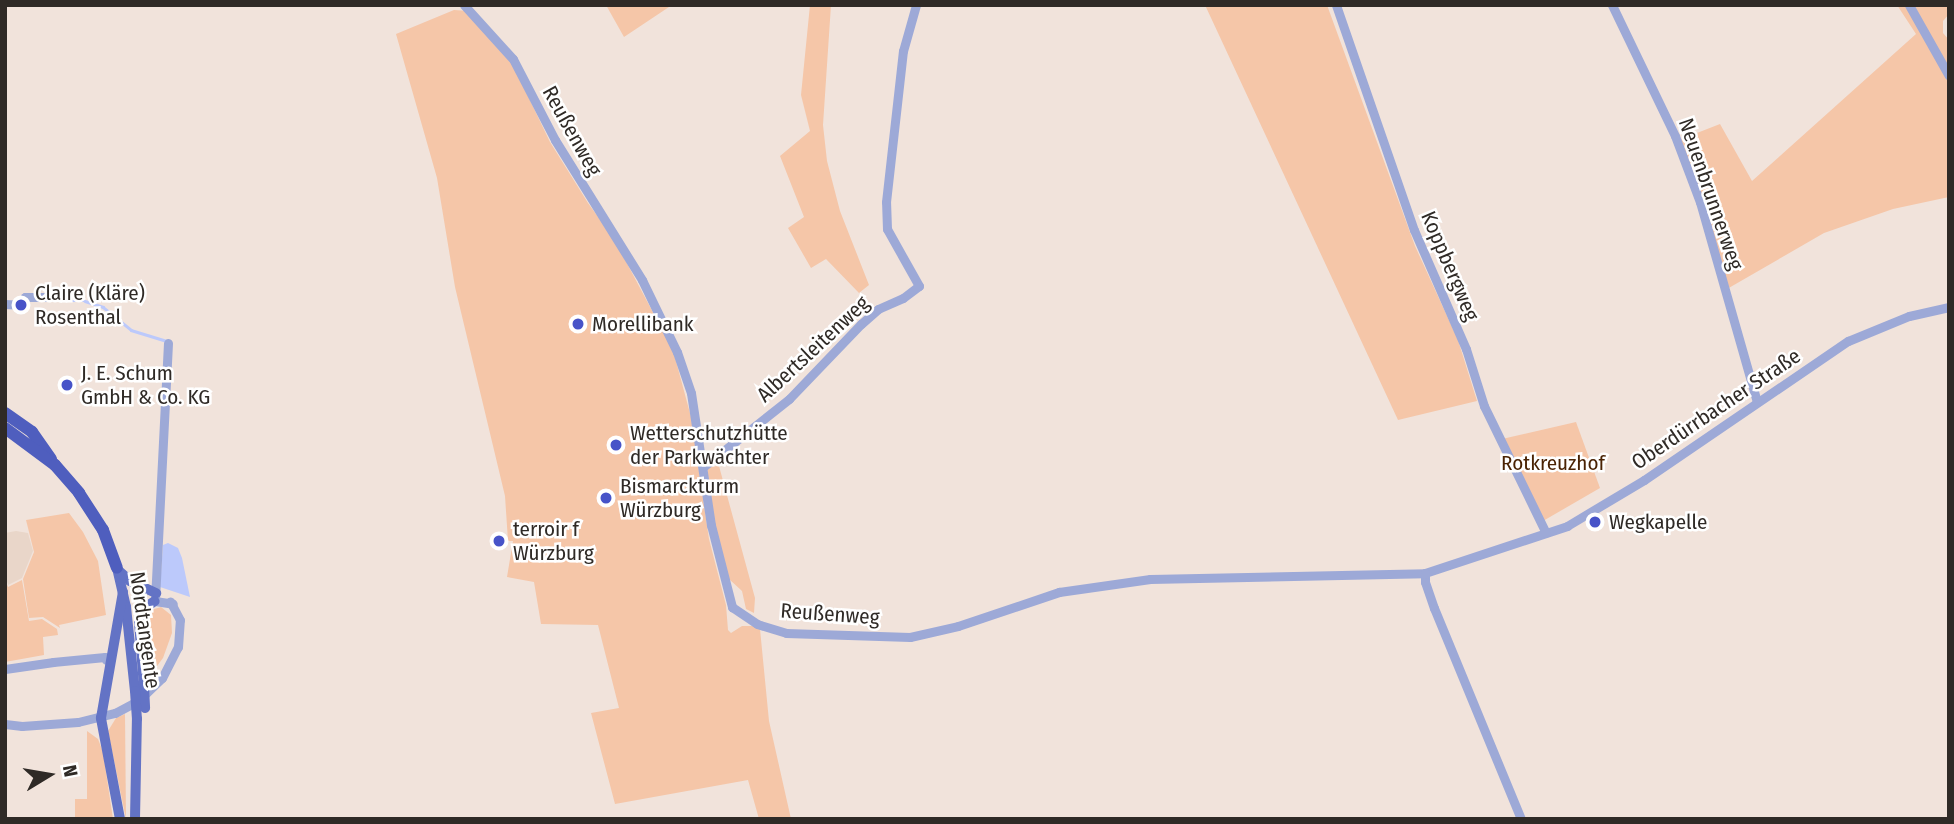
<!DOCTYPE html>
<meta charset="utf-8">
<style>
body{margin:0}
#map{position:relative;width:1954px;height:824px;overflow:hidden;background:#f1e3db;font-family:"Fira Sans Condensed",sans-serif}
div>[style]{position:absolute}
.built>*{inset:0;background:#e9d6c9}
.green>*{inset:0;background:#f5c6a8}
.water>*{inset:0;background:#bcc9fb}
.stream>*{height:2.5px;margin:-1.25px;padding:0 1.25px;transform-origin:1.25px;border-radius:1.25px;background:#bcc9fb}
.minor>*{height:9px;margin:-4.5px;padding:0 4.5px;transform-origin:4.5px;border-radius:4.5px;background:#9da9d7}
.major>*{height:10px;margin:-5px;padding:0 5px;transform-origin:5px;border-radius:5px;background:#6373c5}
.highway>*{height:12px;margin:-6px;padding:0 6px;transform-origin:6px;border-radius:6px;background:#4f5ebe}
.major-bridge>*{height:10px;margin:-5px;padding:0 5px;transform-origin:5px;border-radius:5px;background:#6373c5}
.dots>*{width:19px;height:19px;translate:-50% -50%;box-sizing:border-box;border:4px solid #fff;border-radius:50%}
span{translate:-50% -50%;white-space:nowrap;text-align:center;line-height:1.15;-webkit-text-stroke:5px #fff;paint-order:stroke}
.street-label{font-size:21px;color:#2f2a26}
.poi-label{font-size:21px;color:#2f2a26}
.left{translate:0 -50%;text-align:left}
.park-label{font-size:21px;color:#4a2304}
.frame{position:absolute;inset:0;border:7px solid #2f2a26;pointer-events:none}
.north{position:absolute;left:14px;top:740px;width:70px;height:70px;-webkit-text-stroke:5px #fff;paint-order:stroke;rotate:79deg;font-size:19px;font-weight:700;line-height:28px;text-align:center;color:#2f2a26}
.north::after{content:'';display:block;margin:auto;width:24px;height:32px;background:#2f2a26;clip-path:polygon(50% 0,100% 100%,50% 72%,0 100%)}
</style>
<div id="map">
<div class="built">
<i style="clip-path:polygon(16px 531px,28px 533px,33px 551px,22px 578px,8px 585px,5px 575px,5px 533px)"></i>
</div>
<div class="green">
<i style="clip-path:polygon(606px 5px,672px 5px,624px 37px)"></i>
<i style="clip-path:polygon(810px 5px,831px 5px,823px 125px,827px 161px,840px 211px,869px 285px,859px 293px,826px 259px,811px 268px,788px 228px,804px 217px,780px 156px,810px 131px,801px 95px)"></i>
<i style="clip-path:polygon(1205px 5px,1327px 5px,1415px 246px,1458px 340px,1477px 401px,1398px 420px)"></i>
<i style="clip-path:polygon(1897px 5px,1949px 5px,1949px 14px,1943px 21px,1943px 33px,1949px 40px,1949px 197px,1893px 209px,1824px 233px,1727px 289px,1679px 140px,1720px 124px,1752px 181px,1916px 34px)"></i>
<i style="clip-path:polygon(454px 10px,469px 11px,499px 44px,514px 67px,550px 142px,588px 203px,614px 239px,673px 350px,691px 417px,709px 539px,726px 605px,728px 630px,731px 633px,742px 626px,754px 626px,760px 629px,769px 721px,791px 819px,759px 819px,748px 780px,615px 804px,591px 713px,619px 708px,598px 625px,541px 624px,534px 582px,507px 577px,513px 541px,508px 541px,505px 496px,455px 287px,437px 178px,396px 34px)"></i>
<i style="clip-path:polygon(1576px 422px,1600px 488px,1543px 521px,1502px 439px)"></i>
<i style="clip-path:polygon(719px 466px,755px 598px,754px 613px,746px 609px,742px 591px,729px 579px,713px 517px,707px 467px)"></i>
<i style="clip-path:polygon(69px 513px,83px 532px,98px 561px,106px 615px,59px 625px,60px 628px,43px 617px,29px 618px,23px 579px,34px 552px,26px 520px)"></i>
<i style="clip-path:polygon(5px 579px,8px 587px,22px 580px,29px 621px,42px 619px,57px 629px,58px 635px,43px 637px,44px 655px,5px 662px)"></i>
<i style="clip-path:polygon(161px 607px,171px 615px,172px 633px,163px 658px,148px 678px,147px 619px,151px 610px)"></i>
<i style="clip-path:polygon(125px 714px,126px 819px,108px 731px,116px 718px)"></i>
<i style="clip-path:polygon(87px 731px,98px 739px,103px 752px,113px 819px,75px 819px,75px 799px,87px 799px)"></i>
</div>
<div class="water">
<i style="clip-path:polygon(168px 543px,178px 548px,182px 558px,190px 597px,160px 587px,163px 545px)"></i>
</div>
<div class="stream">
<i style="left:55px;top:301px;width:30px"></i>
<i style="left:85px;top:301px;width:19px;rotate:18deg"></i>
<i style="left:103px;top:307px;width:36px;rotate:39deg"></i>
<i style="left:131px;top:330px;width:37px;rotate:17deg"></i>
</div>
<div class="minor">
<i style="left:464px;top:5px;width:73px;rotate:47.8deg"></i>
<i style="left:513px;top:59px;width:91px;rotate:62.6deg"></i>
<i style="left:555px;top:140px;width:165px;rotate:58.1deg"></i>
<i style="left:642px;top:280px;width:80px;rotate:64.1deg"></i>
<i style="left:677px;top:352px;width:43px;rotate:71.1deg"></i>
<i style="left:691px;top:393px;width:134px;rotate:81.4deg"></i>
<i style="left:711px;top:525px;width:85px;rotate:75.6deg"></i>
<i style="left:732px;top:607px;width:30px;rotate:34deg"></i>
<i style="left:757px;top:624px;width:30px;rotate:17deg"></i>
<i style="left:786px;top:633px;width:124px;rotate:1.8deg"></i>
<i style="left:910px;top:637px;width:49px;rotate:-12.9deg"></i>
<i style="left:958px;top:626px;width:107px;rotate:-18.6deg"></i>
<i style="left:1059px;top:592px;width:92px;rotate:-8.1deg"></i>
<i style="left:1150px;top:579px;width:275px;rotate:-1.2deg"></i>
<i style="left:1425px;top:573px;width:150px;rotate:-18.3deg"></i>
<i style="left:1567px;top:526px;width:90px;rotate:-30.9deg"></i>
<i style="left:1644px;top:480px;width:247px;rotate:-34.3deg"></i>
<i style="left:1848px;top:341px;width:66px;rotate:-22.3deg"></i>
<i style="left:1909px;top:316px;width:41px;rotate:-12.7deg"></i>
<i style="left:1336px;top:5px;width:238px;rotate:70.9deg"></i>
<i style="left:1414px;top:230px;width:130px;rotate:66.4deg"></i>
<i style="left:1466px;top:349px;width:60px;rotate:72.5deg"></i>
<i style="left:1484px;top:406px;width:141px;rotate:64deg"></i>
<i style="left:1612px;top:5px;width:145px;rotate:64.3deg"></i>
<i style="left:1675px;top:136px;width:71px;rotate:69.3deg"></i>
<i style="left:1700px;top:202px;width:208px;rotate:74.1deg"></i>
<i style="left:1909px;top:5px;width:81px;rotate:60.6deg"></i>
<i style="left:5px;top:304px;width:19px;rotate:3deg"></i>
<i style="left:24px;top:305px;width:8px;rotate:-83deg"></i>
<i style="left:25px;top:297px;width:30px"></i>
<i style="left:168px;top:343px;width:258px;rotate:92.9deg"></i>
<i style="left:155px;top:601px;width:18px;rotate:9deg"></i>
<i style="left:703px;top:467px;width:110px;rotate:-38.3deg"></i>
<i style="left:789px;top:399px;width:104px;rotate:-46.2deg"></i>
<i style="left:861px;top:324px;width:23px;rotate:-41deg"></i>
<i style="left:878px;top:309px;width:27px;rotate:-24deg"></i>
<i style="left:903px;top:298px;width:20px;rotate:-37deg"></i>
<i style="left:919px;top:286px;width:65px;rotate:-119.3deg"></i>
<i style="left:887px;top:229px;width:27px;rotate:-92deg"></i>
<i style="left:886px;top:202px;width:152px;rotate:-83.6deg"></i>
<i style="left:903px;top:51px;width:48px;rotate:-74.2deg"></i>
<i style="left:1425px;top:573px;width:9px;rotate:90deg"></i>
<i style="left:1425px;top:582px;width:28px;rotate:71deg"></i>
<i style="left:1434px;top:608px;width:228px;rotate:67.6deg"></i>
<i style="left:5px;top:669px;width:49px;rotate:-8.3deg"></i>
<i style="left:53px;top:662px;width:52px;rotate:-5.5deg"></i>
<i style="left:105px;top:657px;width:3px;rotate:72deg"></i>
<i style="left:5px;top:724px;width:17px;rotate:7deg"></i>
<i style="left:22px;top:726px;width:56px;rotate:-4.1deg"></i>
<i style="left:78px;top:722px;width:38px;rotate:-14deg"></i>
<i style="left:115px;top:713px;width:27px;rotate:-28deg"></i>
<i style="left:139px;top:700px;width:32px;rotate:-44deg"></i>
<i style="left:162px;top:678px;width:35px;rotate:-63deg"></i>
<i style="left:178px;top:647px;width:27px;rotate:-86deg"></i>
<i style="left:180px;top:620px;width:21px;rotate:-118deg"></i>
</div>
<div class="major">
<i style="left:117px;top:568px;width:40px;rotate:77deg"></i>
<i style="left:126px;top:607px;width:84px;rotate:83.9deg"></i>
<i style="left:119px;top:571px;width:15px;rotate:42deg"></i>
<i style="left:130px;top:581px;width:29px;rotate:25deg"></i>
<i style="left:144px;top:687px;width:65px;rotate:-94.4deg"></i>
<i style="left:139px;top:622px;width:14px;rotate:-73deg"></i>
<i style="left:143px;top:609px;width:14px;rotate:-34deg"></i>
<i style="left:120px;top:819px;width:103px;rotate:-100.7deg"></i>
<i style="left:101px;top:718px;width:128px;rotate:-80.1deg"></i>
<i style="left:135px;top:819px;width:100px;rotate:-88.9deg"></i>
</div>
<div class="highway">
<i style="left:5px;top:413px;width:33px;rotate:35deg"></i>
<i style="left:32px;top:432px;width:33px;rotate:55deg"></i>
<i style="left:5px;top:428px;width:62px;rotate:36.5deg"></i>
<i style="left:55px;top:465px;width:37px;rotate:49deg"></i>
<i style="left:79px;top:493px;width:44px;rotate:57deg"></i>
<i style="left:103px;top:530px;width:40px;rotate:69.8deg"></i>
</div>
<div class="major-bridge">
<i style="left:144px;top:687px;width:21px;rotate:87deg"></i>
<i style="left:135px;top:691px;width:28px;rotate:86deg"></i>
</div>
<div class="dots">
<i style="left:21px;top:305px;background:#4753c8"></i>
<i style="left:578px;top:324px;background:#4753c8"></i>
<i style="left:67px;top:385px;background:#4753c8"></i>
<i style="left:616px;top:445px;background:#4753c8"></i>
<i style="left:606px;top:498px;background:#4753c8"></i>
<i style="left:1595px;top:522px;background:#4753c8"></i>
<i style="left:499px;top:541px;background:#4753c8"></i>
</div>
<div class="street-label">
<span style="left:572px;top:131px;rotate:61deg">Reußenweg</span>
<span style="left:1711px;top:194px;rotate:71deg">Neuenbrunnerweg</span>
<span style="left:1450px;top:266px;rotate:67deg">Koppbergweg</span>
<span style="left:813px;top:349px;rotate:-43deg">Albertsleitenweg</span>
<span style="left:1716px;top:409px;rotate:-34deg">Oberdürrbacher Straße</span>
<span style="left:830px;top:614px;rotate:4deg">Reußenweg</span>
<span style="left:145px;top:630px;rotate:82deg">Nordtangente</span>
</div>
<div class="poi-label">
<span class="left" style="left:35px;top:305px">Claire (Kläre)<br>Rosenthal</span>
<span class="left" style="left:592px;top:324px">Morellibank</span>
<span class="left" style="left:81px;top:385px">J. E. Schum<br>GmbH &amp; Co. KG</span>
<span class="left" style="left:630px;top:445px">Wetterschutzhütte<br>der Parkwächter</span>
<span class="left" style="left:620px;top:498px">Bismarckturm<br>Würzburg</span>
<span class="left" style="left:1609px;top:522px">Wegkapelle</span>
<span class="left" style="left:513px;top:541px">terroir f<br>Würzburg</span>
</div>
<div class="park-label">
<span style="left:1553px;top:463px">Rotkreuzhof</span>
</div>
<div class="frame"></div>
<div class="north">N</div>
</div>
